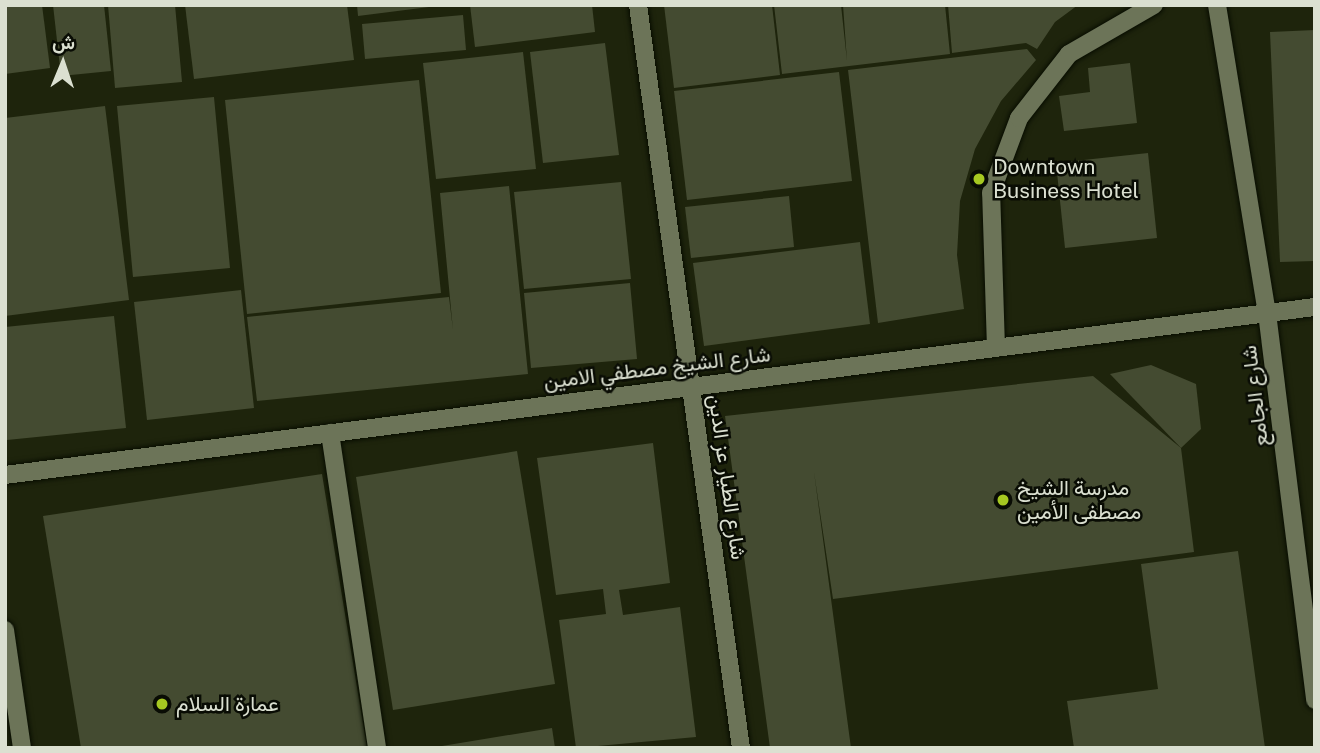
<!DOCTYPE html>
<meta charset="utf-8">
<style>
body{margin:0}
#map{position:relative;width:1320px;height:753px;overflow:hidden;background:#1e240c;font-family:"Public Sans",Vazirmatn,sans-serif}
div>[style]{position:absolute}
.building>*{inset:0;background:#444b31}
.roads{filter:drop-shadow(0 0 2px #080d00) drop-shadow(0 0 2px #080d00)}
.minor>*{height:18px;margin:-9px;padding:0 9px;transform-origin:9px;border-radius:9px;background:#6c7458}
.dots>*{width:19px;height:19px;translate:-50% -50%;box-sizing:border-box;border:4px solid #090c04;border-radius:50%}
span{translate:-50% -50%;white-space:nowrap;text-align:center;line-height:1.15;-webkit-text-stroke:5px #090c04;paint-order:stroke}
.poi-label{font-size:21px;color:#dbe0d1}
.left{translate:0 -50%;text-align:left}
.street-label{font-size:21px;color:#dbe0d1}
.frame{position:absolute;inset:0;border:7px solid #dbe0d1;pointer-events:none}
.north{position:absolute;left:28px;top:28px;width:70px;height:70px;-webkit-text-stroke:5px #090c04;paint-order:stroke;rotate:2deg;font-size:19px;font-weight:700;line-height:28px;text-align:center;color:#dbe0d1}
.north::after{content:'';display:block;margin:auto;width:24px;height:32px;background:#dbe0d1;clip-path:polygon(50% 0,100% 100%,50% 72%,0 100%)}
</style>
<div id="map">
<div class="building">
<i style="clip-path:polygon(5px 5px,42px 5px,50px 68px,5px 74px)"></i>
<i style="clip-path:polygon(53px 5px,104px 5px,111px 71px,61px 76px)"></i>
<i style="clip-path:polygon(108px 5px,175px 5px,182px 82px,115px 88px)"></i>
<i style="clip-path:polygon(185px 5px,347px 5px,354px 60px,194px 79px)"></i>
<i style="clip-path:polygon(357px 5px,429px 5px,429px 7px,358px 16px)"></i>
<i style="clip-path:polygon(470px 5px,592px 5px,595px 32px,475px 47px)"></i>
<i style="clip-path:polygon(664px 5px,772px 5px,780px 75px,674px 88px)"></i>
<i style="clip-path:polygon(774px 5px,841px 5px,847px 61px,843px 5px,945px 5px,950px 54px,782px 74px)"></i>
<i style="clip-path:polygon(948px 5px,1078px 5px,1055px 22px,1037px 49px,1026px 43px,952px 53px)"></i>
<i style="clip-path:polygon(463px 15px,466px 50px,365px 59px,362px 24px)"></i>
<i style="clip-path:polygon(1315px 30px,1315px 261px,1280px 262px,1270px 32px)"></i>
<i style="clip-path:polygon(605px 43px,619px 155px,543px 163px,530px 52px)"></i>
<i style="clip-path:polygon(1027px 49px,1036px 60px,1001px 101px,975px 149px,960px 201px,957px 255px,964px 309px,878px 323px,848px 70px)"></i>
<i style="clip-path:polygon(523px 52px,536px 169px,436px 179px,423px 63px)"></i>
<i style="clip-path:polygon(1130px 63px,1137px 123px,1064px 131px,1059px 96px,1090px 92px,1088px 68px)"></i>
<i style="clip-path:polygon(839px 72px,852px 181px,687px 200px,674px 91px)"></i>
<i style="clip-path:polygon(419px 80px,441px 293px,247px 314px,225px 100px)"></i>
<i style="clip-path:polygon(214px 97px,230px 268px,133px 277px,117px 106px)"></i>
<i style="clip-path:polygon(105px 106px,129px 300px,5px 316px,5px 118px)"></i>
<i style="clip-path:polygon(1148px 153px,1157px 238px,1065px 248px,1056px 163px)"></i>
<i style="clip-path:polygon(621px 182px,631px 279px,524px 289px,514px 192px)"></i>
<i style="clip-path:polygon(509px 186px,528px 374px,257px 401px,247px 317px,449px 297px,453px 330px,440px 193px)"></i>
<i style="clip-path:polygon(789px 196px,794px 247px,691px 258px,685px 207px)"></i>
<i style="clip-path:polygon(860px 242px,870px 324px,704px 346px,693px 263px)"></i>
<i style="clip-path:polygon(630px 283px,637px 359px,531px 368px,524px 293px)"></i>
<i style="clip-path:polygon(241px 290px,254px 408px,147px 420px,134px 302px)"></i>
<i style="clip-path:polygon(114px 316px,126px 428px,7px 440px,5px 327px)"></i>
<i style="clip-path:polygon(1151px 365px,1196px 384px,1201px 429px,1181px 448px,1110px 374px)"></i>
<i style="clip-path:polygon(1093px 376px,1181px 448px,1194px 552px,833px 599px,814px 472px,851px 748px,770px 748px,725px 416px)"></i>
<i style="clip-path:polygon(653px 443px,670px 583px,619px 590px,623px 615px,680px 607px,696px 737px,576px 748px,559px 620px,606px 614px,603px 589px,556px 595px,537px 458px)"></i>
<i style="clip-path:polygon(517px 451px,555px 684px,393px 710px,356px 477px)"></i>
<i style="clip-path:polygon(322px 474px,367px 748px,81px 748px,43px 516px)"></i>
<i style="clip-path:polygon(1238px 551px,1265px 748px,1074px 748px,1067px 701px,1158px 689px,1141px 564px)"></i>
<i style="clip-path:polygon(552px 728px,555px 748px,442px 748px,442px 746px)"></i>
</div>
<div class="roads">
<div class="minor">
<i style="left:638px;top:5px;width:750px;rotate:82.11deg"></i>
<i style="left:1217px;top:5px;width:312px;rotate:80.8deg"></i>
<i style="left:1267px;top:313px;width:390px;rotate:82.9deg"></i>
<i style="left:996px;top:348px;width:155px;rotate:-91.8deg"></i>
<i style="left:991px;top:193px;width:80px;rotate:-69.5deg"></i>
<i style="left:1019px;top:118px;width:81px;rotate:-52deg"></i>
<i style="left:1069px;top:54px;width:98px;rotate:-30deg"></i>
<i style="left:330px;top:433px;width:318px;rotate:81.5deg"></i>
<i style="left:5px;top:475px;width:1321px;rotate:-7.31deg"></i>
<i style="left:5px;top:630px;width:119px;rotate:81.8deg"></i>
</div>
</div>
<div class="dots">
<i style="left:979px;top:179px;background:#a6c821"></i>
<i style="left:1003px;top:500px;background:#a6c821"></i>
<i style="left:162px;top:704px;background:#a6c821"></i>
</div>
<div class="poi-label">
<span class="left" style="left:993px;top:179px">Downtown<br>Business Hotel</span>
<span class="left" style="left:1017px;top:500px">مدرسة الشيخ<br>مصطفى الأمين</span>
<span class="left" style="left:176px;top:704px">عمارة السلام</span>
</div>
<div class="street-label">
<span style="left:657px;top:368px;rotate:-7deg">شارع الشيخ مصطفي الامين</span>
<span style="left:1255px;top:396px;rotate:-97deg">شارع الجامع</span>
<span style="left:727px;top:477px;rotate:82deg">شارع الطيار عز الدين</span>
</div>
<div class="frame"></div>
<div class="north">ش</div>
</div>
